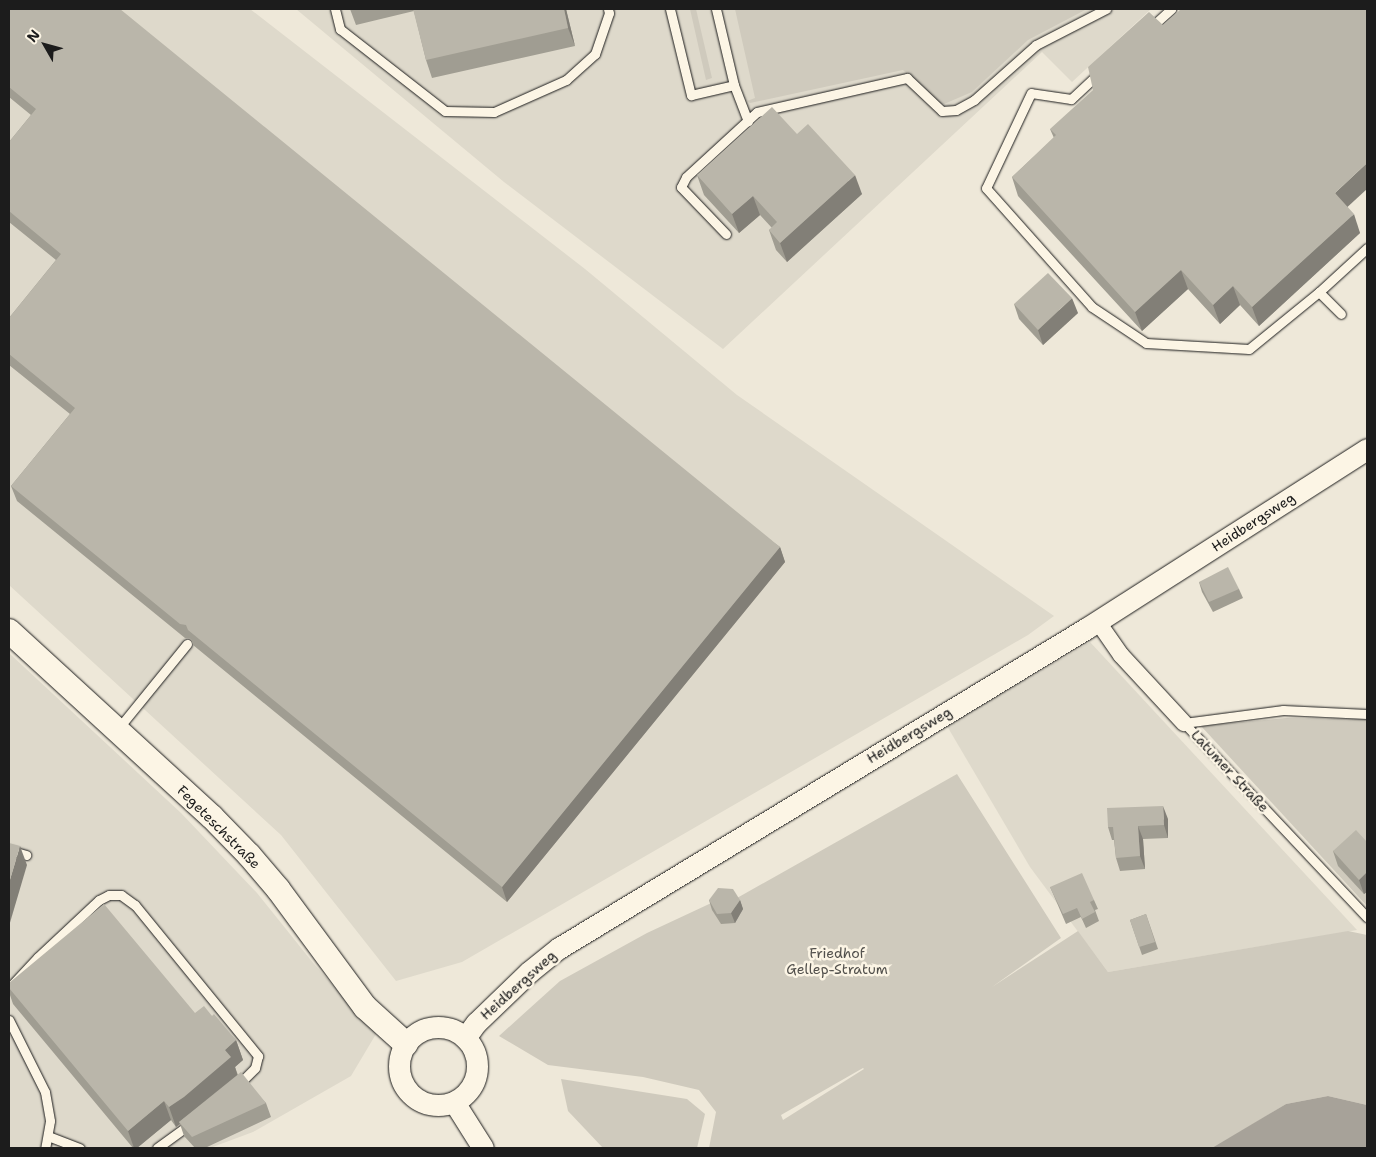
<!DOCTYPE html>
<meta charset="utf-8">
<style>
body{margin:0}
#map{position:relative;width:1376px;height:1157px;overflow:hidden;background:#eee8d9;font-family:"Shantell Sans",sans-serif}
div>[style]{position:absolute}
.built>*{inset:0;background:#ded9cb}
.green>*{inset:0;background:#cfcabd}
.water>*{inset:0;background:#a7a299}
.roads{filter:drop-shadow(0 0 1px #1c1c1c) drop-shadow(0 0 1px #1c1c1c)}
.service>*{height:9px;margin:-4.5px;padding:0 4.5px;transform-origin:4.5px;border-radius:4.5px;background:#fcf5e5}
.minor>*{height:16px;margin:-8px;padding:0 8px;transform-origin:8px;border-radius:8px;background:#fcf5e5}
.tertiary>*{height:21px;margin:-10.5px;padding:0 10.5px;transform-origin:10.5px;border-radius:10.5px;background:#fcf5e5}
.tertiary>.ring{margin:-10.5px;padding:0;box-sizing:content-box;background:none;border:21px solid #fcf5e5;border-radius:50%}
.secondary>*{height:24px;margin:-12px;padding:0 12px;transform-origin:12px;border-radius:12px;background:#fcf5e5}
.wall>*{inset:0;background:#a09d92}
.shaded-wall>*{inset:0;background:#827f77}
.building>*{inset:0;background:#bab6aa}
span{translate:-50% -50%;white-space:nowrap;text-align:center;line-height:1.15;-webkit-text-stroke:5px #fcf5e5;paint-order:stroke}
.street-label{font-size:14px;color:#1c1c1c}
.park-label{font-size:14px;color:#52504c}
.frame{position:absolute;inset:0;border:10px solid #1c1c1c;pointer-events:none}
.north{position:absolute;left:20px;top:20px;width:50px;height:50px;-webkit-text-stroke:4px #fcf5e5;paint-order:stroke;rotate:308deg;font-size:14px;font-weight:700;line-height:20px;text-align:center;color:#1c1c1c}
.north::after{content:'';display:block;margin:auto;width:18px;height:22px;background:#1c1c1c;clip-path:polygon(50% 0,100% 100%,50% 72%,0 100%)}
</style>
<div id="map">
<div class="built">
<i style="clip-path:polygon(9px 9px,250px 9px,585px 269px,737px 395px,1054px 616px,1028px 635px,462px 962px,396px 981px,281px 835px,9px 585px)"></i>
<i style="clip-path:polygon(296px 9px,1151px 9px,1072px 82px,1042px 52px,723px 349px,504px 182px)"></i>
<i style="clip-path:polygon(1090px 642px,1357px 930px,1108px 972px,1030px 867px,947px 726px)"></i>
<i style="clip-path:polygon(9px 653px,181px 813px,257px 893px,314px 964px,376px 1034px,351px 1076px,253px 1132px,210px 1148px,9px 1148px)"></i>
</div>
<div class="green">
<i style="clip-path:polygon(690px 9px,696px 9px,712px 78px,706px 80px)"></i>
<i style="clip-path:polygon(735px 9px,1087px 9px,1028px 40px,972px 92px,944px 104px,938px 104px,903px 70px,750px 103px,747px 101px,755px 98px)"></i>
<i style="clip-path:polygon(1286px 718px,1367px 719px,1367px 906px,1201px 726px)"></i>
<i style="clip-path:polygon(evenodd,957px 774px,1061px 938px,992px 987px,1078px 931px,1108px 972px,1348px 931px,1367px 935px,1367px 1105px,1328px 1096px,1286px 1104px,1214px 1148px,709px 1148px,716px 1112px,699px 1090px,643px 1077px,548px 1065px,499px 1036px,560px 981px,647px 933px,722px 898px,737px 898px,957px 774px,863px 1068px,864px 1069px,783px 1120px,781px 1115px,863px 1068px)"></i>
<i style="clip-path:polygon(561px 1079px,687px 1099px,705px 1114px,697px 1148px,603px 1148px,568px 1111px)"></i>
</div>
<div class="water">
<i style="clip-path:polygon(1328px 1096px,1367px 1105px,1367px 1148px,1212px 1148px,1286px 1104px)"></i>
</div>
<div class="roads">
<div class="service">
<i style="left:335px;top:9px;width:21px;rotate:76deg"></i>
<i style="left:340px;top:29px;width:133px;rotate:38deg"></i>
<i style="left:445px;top:111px;width:49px;rotate:1.2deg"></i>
<i style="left:494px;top:112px;width:79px;rotate:-24deg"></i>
<i style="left:566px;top:80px;width:39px;rotate:-42deg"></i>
<i style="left:595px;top:54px;width:43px;rotate:-71.1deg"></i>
<i style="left:609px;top:13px;width:4px;rotate:-104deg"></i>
<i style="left:670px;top:9px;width:89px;rotate:76.3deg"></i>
<i style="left:691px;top:95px;width:44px;rotate:-13.1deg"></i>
<i style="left:716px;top:9px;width:78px;rotate:76.7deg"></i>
<i style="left:734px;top:85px;width:39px;rotate:69deg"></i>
<i style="left:1149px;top:29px;width:30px;rotate:-42deg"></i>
<i style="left:1098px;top:74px;width:37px;rotate:137deg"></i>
<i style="left:1071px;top:99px;width:40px;rotate:-171.5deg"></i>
<i style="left:1031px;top:93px;width:105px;rotate:115.3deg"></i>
<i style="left:986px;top:188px;width:159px;rotate:48.3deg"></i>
<i style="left:1092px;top:307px;width:65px;rotate:33.7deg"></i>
<i style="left:1146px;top:343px;width:103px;rotate:3.3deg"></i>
<i style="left:1249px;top:349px;width:90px;rotate:-39.2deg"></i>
<i style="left:1319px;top:292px;width:65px;rotate:-42.5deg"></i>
<i style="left:726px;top:234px;width:65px;rotate:-133.8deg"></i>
<i style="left:681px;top:187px;width:11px;rotate:-63deg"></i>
<i style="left:686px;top:177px;width:96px;rotate:-42.5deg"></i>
<i style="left:757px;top:112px;width:154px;rotate:-12.8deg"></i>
<i style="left:907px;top:78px;width:48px;rotate:43.3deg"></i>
<i style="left:942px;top:111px;width:14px;rotate:-4deg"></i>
<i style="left:956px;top:110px;width:21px;rotate:-29deg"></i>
<i style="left:974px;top:100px;width:83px;rotate:-41.6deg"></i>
<i style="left:1036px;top:45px;width:79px;rotate:-27.2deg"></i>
<i style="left:1319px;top:292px;width:31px;rotate:45deg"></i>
<i style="left:1184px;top:723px;width:267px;rotate:46.7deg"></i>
<i style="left:1184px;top:723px;width:100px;rotate:-7.5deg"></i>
<i style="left:1283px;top:710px;width:84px;rotate:2.7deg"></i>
<i style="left:117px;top:730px;width:111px;rotate:-50.9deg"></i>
<i style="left:9px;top:850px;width:18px;rotate:16deg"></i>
<i style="left:9px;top:988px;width:42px;rotate:-46.9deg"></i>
<i style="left:38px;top:957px;width:83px;rotate:-43.1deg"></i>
<i style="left:99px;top:900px;width:11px;rotate:-27deg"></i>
<i style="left:109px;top:895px;width:12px"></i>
<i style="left:121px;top:895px;width:17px;rotate:36deg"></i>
<i style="left:135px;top:905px;width:195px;rotate:50.8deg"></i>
<i style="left:258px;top:1056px;width:12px;rotate:104deg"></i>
<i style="left:255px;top:1068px;width:25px;rotate:135deg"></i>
<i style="left:9px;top:1020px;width:80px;rotate:63.4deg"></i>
<i style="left:45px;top:1092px;width:29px;rotate:80deg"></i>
<i style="left:50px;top:1121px;width:27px;rotate:100deg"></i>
<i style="left:48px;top:1136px;width:34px;rotate:21deg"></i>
<i style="left:157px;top:1148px;width:41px;rotate:-36deg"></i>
</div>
<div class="minor">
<i style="left:1098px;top:622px;width:40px;rotate:55.1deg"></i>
<i style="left:1121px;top:655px;width:93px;rotate:47.2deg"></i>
</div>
<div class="tertiary">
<i class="ring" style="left:399px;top:1027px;width:57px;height:57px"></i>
<i style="left:465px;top:1038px;width:19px;rotate:-54deg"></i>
<i style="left:476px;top:1023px;width:74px;rotate:-43.9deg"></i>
<i style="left:529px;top:972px;width:38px;rotate:-39deg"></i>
<i style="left:559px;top:948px;width:617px;rotate:-31.22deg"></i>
<i style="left:1087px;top:628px;width:332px;rotate:-32.6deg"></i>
<i style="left:454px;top:1102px;width:54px;rotate:57.8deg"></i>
</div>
<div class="secondary">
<i style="left:9px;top:631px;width:275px;rotate:42.5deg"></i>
<i style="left:212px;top:817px;width:53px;rotate:45.8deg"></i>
<i style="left:249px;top:855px;width:45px;rotate:49.5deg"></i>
<i style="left:278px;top:889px;width:147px;rotate:53.6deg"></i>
<i style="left:365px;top:1007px;width:55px;rotate:42.1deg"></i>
</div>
</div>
<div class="wall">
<i style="clip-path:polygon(9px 9px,780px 547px,785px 562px,507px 902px,193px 645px,191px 639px,185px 638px,17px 501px,11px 486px,70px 414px,9px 365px,9px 318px,56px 260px,9px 222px,9px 142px,31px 115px,9px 97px)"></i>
<i style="clip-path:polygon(350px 9px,566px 9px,575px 46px,432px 78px,426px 60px,414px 11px,356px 25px)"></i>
<i style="clip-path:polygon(1050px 129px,1347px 207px,1360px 233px,1259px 326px,1240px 305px,1220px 324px,1188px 289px,1142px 331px,1018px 196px,1012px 177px,1054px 138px)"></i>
<i style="clip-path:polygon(797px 134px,862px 194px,787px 262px,776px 250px,769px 230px,772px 228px,760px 215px,739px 233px,704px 195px,697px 175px)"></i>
<i style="clip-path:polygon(1014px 304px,1078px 313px,1043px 345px,1019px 319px)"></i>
<i style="clip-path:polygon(1199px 582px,1239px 589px,1243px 598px,1213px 612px,1202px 592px)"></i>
<i style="clip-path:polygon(1168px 819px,1168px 838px,1143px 839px,1145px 869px,1120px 871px,1116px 858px,1114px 840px,1112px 840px,1108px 827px)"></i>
<i style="clip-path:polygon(1367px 842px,1367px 892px,1364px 894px,1338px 866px,1333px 851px)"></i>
<i style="clip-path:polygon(1050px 887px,1094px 900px,1098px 909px,1095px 910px,1099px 921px,1086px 928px,1081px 917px,1066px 924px,1054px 896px)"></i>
<i style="clip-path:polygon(709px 900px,740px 900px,743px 909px,735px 923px,721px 924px,712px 910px)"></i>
<i style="clip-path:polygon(1146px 914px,1158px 949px,1142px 955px,1130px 920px)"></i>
<i style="clip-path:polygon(9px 983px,212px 1016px,236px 1040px,243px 1060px,235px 1067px,238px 1075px,266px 1103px,271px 1117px,205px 1148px,195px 1148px,184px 1136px,180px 1124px,176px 1127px,171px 1120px,137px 1148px,133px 1148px,13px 1004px,9px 992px)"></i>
</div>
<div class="shaded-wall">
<i style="clip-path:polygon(564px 9px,566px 9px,575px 46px,568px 28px)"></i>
<i style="clip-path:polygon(1367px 163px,1367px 189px,1342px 212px,1335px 193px)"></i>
<i style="clip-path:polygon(855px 175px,862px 194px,787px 262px,780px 243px)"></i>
<i style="clip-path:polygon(753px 196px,760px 215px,739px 233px,732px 214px)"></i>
<i style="clip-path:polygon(1354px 214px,1360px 233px,1259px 326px,1252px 307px)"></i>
<i style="clip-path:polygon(1181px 270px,1188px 289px,1142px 331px,1135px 312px)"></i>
<i style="clip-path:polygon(1233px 286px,1240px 305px,1220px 324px,1213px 305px)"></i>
<i style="clip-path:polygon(1072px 298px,1078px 313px,1043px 345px,1038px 330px)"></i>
<i style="clip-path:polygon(780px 547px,785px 562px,507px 902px,502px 887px)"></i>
<i style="clip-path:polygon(1163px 806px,1168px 819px,1168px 838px,1164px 825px)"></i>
<i style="clip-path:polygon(1138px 826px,1143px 839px,1145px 869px,1140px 856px)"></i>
<i style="clip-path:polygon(20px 846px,27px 865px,9px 926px,9px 883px)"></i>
<i style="clip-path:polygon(1367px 872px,1367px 892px,1364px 894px,1359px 880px)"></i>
<i style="clip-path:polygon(740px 900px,743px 909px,735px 923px,731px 913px)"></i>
<i style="clip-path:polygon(236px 1040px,243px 1060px,235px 1067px,238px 1077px,179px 1122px,180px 1124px,176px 1127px,169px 1107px,225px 1050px)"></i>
<i style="clip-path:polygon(164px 1101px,171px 1120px,137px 1148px,134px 1148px,128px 1131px)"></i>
</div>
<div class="building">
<i style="clip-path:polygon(9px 9px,120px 9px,780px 547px,502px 887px,188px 630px,186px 625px,180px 624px,11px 486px,75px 408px,9px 354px,9px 318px,61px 254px,9px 211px,9px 142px,36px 109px,9px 87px)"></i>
<i style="clip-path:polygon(413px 9px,564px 9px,568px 28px,426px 60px)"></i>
<i style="clip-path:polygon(1181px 9px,1367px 9px,1367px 163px,1335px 193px,1354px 214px,1252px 307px,1233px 286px,1213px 305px,1181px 270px,1135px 312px,1012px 177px,1056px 135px,1050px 129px,1093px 90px,1088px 67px,1149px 12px,1163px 25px)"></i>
<i style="clip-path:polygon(772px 107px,797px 134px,808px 124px,855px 175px,780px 243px,769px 230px,777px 222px,753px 196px,732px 214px,697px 175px)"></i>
<i style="clip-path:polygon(1048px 273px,1072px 298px,1038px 330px,1014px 304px)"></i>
<i style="clip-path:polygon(1228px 567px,1239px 589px,1209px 602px,1199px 582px)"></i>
<i style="clip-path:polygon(1163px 806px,1164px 825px,1138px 826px,1140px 856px,1116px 858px,1113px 827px,1108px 827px,1107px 808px)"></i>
<i style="clip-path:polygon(1356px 830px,1367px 842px,1367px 872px,1359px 880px,1333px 851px)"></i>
<i style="clip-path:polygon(9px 843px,20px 846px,9px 883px)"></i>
<i style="clip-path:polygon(1082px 873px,1094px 900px,1090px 902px,1095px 912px,1082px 919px,1077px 908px,1063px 914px,1050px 887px)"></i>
<i style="clip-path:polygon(718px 888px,733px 889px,740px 900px,731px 913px,717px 914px,709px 900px)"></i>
<i style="clip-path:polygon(104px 904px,195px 1013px,204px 1006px,212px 1016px,214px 1014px,236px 1040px,225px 1050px,231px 1057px,184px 1097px,169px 1107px,164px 1101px,128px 1131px,9px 988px,9px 983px)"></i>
<i style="clip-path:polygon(1146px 914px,1155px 942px,1139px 947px,1130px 920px)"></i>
<i style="clip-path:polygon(241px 1072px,266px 1103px,192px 1137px,179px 1122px)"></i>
</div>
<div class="street-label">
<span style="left:1253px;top:522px;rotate:-33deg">Heidbergsweg</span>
<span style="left:909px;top:735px;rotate:-31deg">Heidbergsweg</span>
<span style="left:1230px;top:771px;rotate:47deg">Latumer Straße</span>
<span style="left:219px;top:827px;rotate:45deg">Fegeteschstraße</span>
<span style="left:518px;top:985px;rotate:-42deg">Heidbergsweg</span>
</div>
<div class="park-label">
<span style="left:837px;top:961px">Friedhof<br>Gellep-Stratum</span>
</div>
<div class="frame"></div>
<div class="north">N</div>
</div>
